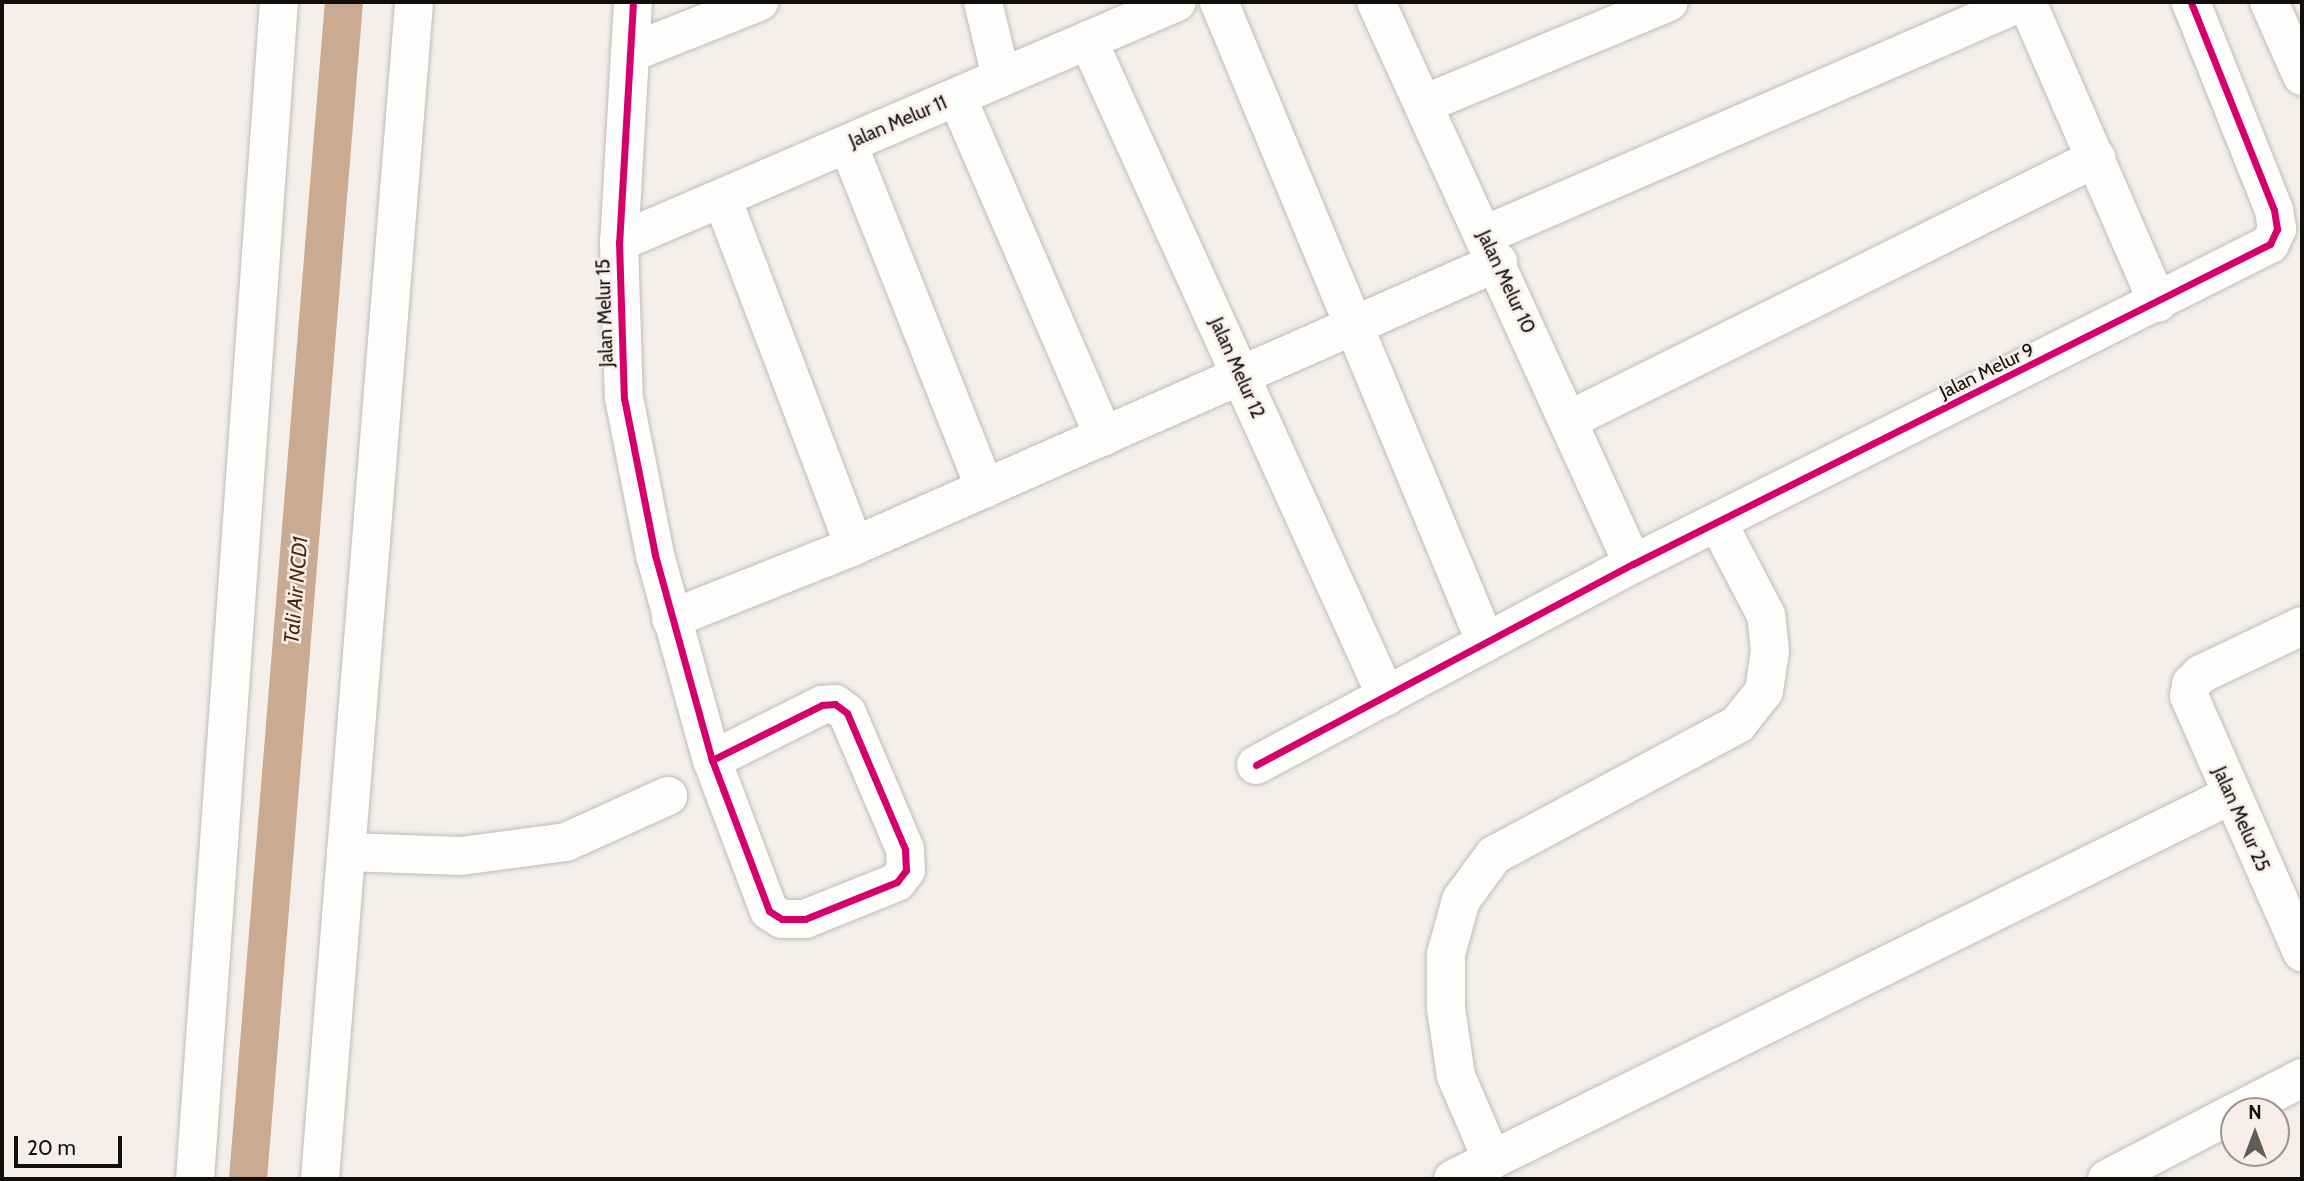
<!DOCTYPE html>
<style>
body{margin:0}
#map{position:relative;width:2304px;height:1181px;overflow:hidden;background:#f4efeb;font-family:Cabin,sans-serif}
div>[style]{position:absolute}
.canal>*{height:38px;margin:-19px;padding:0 19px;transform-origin:19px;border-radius:19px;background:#cbaa92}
.roads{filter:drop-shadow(0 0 2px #c0bbb8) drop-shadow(0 0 2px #c0bbb8)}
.minor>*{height:38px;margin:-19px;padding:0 19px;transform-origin:19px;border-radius:19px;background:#fdfdfc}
.cycleway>*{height:7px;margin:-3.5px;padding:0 3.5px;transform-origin:3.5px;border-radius:3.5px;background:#d6006c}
span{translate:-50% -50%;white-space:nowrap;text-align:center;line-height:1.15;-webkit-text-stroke:5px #f8eee7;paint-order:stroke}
.street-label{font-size:19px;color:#110e0c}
.water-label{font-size:21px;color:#48280f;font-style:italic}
.frame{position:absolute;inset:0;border:4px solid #110e0c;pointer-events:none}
.north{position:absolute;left:2220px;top:1097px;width:70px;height:70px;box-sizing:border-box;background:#f8eee7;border:2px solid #9c948f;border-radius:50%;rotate:0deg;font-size:19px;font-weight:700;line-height:28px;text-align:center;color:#110e0c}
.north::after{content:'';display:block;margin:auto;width:24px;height:32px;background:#605d5a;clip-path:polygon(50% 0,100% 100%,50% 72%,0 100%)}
.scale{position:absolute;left:14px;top:1136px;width:108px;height:32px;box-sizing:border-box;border:4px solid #110e0c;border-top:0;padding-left:9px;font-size:21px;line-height:24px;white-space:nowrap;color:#110e0c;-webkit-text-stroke:5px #f8eee7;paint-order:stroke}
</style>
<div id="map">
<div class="canal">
<i style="left:248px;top:1179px;width:1181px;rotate:-85.34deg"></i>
</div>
<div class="roads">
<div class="minor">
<i style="left:633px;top:2px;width:240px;rotate:93.3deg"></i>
<i style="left:619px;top:242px;width:156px;rotate:88.2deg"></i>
<i style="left:624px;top:398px;width:160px;rotate:78.8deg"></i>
<i style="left:655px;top:555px;width:213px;rotate:74.5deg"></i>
<i style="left:712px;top:760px;width:161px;rotate:69.3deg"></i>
<i style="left:769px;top:911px;width:15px;rotate:32deg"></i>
<i style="left:782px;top:919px;width:23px"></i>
<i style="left:805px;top:919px;width:99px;rotate:-21.9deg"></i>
<i style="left:897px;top:882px;width:15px;rotate:-53deg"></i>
<i style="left:906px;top:870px;width:21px;rotate:-93deg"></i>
<i style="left:905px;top:849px;width:148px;rotate:-113.1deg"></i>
<i style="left:847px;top:713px;width:15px;rotate:-143deg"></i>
<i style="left:835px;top:704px;width:13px;rotate:176deg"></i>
<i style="left:822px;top:705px;width:123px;rotate:153.4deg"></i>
<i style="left:983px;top:2px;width:77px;rotate:76.5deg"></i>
<i style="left:1219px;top:2px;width:694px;rotate:67.39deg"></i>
<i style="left:1376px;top:2px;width:618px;rotate:65.43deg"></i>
<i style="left:2027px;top:2px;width:328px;rotate:66.5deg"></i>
<i style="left:2269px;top:2px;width:81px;rotate:66deg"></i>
<i style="left:1088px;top:40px;width:721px;rotate:65.57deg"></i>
<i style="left:630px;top:53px;width:139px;rotate:-21.6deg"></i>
<i style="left:957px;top:97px;width:370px;rotate:66.6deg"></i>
<i style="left:1424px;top:104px;width:265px;rotate:-22.6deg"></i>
<i style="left:848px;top:144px;width:371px;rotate:68.3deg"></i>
<i style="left:722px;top:198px;width:372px;rotate:69.2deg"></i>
<i style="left:1485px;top:235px;width:585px;rotate:-23.46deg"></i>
<i style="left:619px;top:242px;width:607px;rotate:-23.27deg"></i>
<i style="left:1569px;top:420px;width:589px;rotate:-26.43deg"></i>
<i style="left:671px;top:619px;width:197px;rotate:-21.7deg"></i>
<i style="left:854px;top:546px;width:704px;rotate:-23.8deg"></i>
<i style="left:2302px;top:626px;width:112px;rotate:154.6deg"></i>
<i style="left:2201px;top:674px;width:14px;rotate:135deg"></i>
<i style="left:2191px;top:684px;width:12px;rotate:99deg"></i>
<i style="left:2189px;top:696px;width:280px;rotate:66.2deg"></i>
<i style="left:1256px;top:765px;width:427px;rotate:-28.1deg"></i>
<i style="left:1633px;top:564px;width:713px;rotate:-26.67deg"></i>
<i style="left:2270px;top:244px;width:17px;rotate:-65deg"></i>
<i style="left:2277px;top:229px;width:19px;rotate:-99deg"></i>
<i style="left:2274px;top:210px;width:224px;rotate:-111.8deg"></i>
<i style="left:346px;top:852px;width:115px;rotate:2deg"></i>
<i style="left:461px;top:856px;width:106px;rotate:-7.6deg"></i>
<i style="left:566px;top:842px;width:112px;rotate:-24.3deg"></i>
<i style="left:2238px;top:1111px;width:72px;rotate:-27.3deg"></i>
<i style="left:1492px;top:1160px;width:91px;rotate:-113.2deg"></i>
<i style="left:1456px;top:1076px;width:69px;rotate:-98.4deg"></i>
<i style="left:1446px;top:1008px;width:54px;rotate:-90deg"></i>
<i style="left:1446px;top:954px;width:56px;rotate:-74.5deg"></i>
<i style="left:1461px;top:900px;width:56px;rotate:-53.7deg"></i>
<i style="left:1494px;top:855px;width:277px;rotate:-28.2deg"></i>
<i style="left:1738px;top:724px;width:42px;rotate:-51.8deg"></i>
<i style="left:1764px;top:691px;width:40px;rotate:-81.5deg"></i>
<i style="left:1770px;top:651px;width:36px;rotate:-96deg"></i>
<i style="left:1766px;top:615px;width:104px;rotate:-117.6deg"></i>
<i style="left:195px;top:1179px;width:1180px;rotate:-85.92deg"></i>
<i style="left:320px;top:1179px;width:1181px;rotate:-85.43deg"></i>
<i style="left:1453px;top:1179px;width:865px;rotate:-26.27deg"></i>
<i style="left:2107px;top:1179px;width:143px;rotate:-27.5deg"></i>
</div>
</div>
<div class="cycleway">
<i style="left:633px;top:2px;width:240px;rotate:93.3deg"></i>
<i style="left:619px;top:242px;width:156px;rotate:88.2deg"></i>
<i style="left:624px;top:398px;width:160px;rotate:78.8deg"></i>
<i style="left:655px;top:555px;width:213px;rotate:74.5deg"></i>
<i style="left:712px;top:760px;width:161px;rotate:69.3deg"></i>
<i style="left:769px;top:911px;width:15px;rotate:32deg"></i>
<i style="left:782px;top:919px;width:23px"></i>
<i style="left:805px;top:919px;width:99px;rotate:-21.9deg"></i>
<i style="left:897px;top:882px;width:15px;rotate:-53deg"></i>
<i style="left:906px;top:870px;width:21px;rotate:-93deg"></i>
<i style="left:905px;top:849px;width:148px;rotate:-113.1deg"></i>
<i style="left:847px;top:713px;width:15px;rotate:-143deg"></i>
<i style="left:835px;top:704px;width:13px;rotate:176deg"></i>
<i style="left:822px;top:705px;width:123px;rotate:153.4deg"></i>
<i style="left:1256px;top:765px;width:427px;rotate:-28.1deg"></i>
<i style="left:1633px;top:564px;width:713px;rotate:-26.67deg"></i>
<i style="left:2270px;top:244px;width:17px;rotate:-65deg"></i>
<i style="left:2277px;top:229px;width:19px;rotate:-99deg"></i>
<i style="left:2274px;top:210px;width:224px;rotate:-111.8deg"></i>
</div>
<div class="street-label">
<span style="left:898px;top:122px;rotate:-23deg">Jalan Melur 11</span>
<span style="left:1506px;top:282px;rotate:65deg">Jalan Melur 10</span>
<span style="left:605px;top:313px;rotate:-92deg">Jalan Melur 15</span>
<span style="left:1237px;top:368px;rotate:66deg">Jalan Melur 12</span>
<span style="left:1987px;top:371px;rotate:-26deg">Jalan Melur 9</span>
<span style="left:2241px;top:819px;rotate:66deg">Jalan Melur 25</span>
</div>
<div class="water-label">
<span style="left:296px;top:590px;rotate:-85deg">Tali Air NCD1</span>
</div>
<div class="frame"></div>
<div class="north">N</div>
<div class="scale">20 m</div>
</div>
